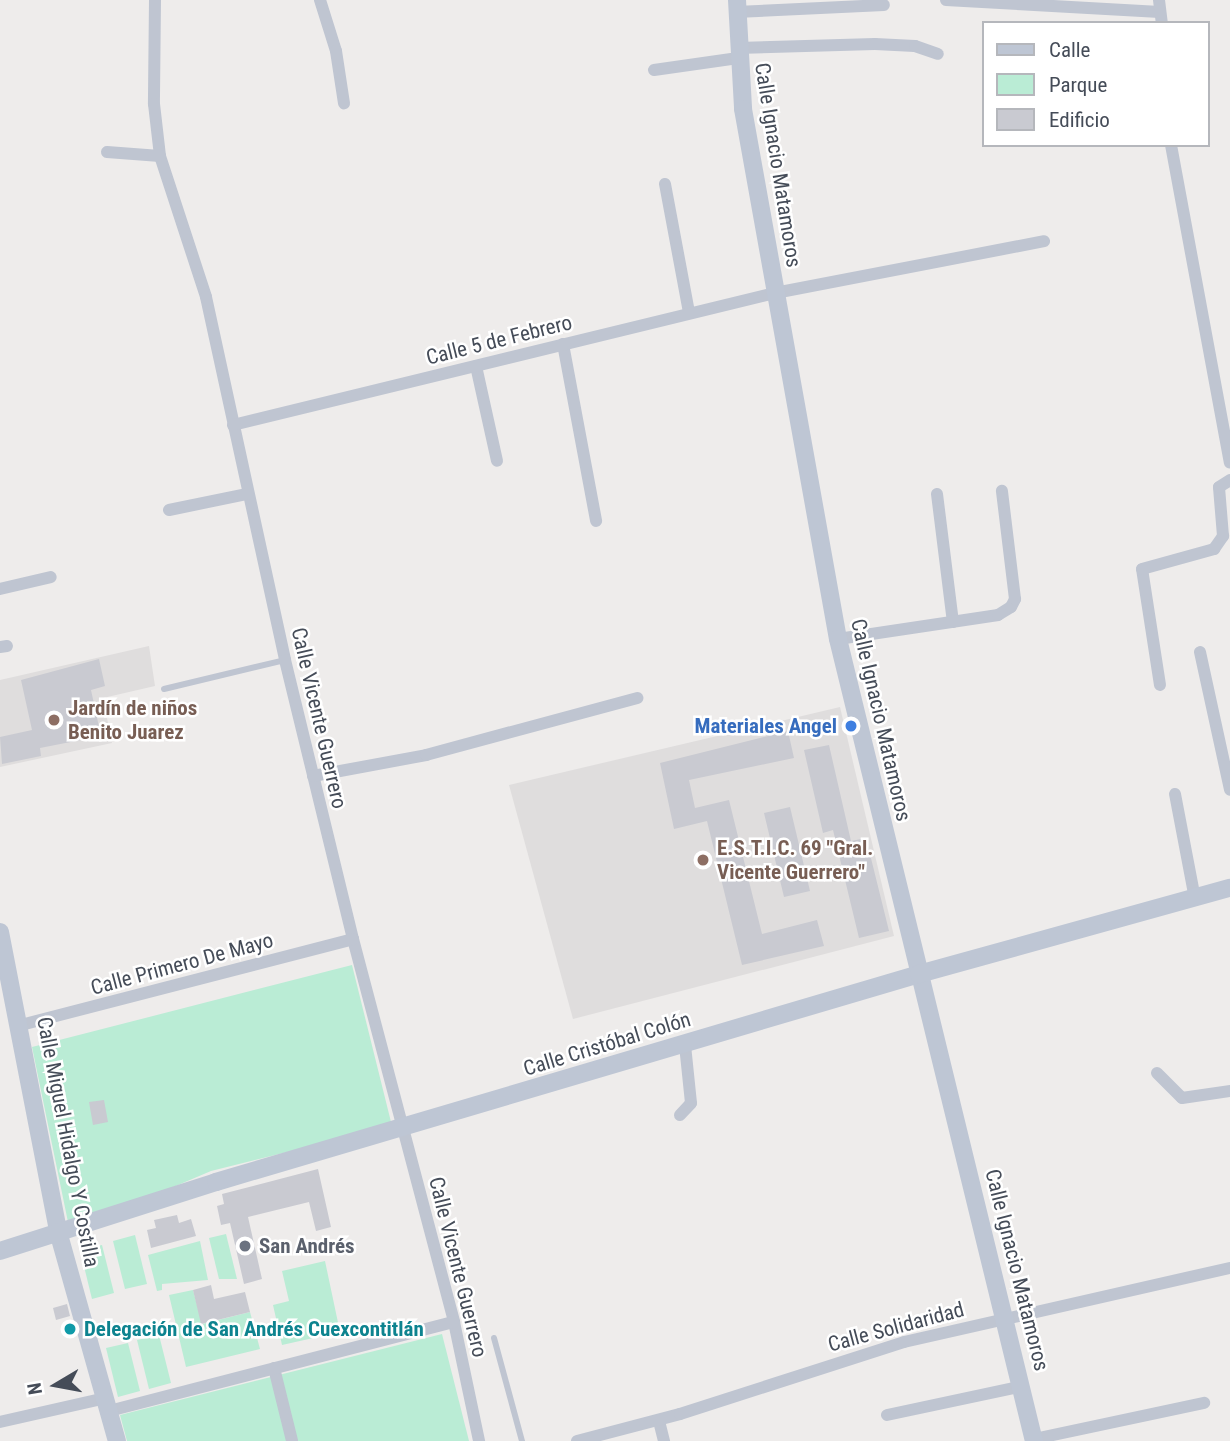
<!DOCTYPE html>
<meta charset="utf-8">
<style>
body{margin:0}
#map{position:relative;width:1230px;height:1441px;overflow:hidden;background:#eeeceb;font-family:"Roboto Condensed",sans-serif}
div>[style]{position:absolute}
.education>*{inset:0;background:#dfdddd}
.green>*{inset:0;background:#baecd5}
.building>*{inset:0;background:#c9cad1}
.lane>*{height:6px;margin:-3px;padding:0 3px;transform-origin:3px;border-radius:3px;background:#bfc5d1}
.street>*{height:12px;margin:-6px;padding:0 6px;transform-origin:6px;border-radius:6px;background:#bfc5d1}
.secondary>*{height:18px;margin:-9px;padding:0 9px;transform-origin:9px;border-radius:9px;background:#bec6d4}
.dots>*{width:19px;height:19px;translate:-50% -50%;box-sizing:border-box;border:4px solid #fff;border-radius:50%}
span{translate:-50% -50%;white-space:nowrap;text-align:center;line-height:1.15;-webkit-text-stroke:5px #fff;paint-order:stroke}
.street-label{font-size:21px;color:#454c58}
.education-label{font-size:21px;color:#785e54;font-weight:700}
.left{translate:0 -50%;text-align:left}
.shop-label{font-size:21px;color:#366cbe;font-weight:700}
.right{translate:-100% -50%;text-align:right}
.worship-label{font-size:21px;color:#5b616d;font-weight:700}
.culture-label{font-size:21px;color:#0d838f;font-weight:700}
.legend{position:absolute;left:982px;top:21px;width:228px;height:126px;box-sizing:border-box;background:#fff;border:2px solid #b5b7bc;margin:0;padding:9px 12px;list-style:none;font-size:21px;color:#454c58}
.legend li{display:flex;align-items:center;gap:14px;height:35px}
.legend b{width:35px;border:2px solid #b5b7bc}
.north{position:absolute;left:21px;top:1350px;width:70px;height:70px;-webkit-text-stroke:5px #fff;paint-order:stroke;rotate:260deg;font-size:19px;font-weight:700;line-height:28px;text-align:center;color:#454c58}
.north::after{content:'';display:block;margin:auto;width:24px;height:32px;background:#454c58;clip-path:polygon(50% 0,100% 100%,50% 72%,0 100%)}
</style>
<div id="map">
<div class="education">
<div style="clip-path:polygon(149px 646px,155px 686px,103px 698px,112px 743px,0 767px,0 680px)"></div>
<div style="clip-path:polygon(840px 707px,894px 936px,573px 1019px,509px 785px)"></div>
</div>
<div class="green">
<div style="clip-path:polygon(352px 965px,392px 1126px,211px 1171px,131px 1205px,68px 1222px,32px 1047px)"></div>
<div style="clip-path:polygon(226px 1234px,237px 1279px,219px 1279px,209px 1238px)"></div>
<div style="clip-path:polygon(135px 1235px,147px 1284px,125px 1289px,113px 1241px)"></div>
<div style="clip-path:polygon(200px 1241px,208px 1280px,162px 1284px,162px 1290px,157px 1291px,148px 1255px)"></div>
<div style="clip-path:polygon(102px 1245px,114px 1293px,92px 1299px,80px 1250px)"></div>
<div style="clip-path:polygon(325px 1261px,340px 1332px,282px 1345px,273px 1305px,289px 1301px,282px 1271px)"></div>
<div style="clip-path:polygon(193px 1290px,202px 1324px,250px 1312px,260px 1349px,186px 1367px,169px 1295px)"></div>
<div style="clip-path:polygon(442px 1334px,469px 1441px,127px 1441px,120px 1415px)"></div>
<div style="clip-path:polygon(159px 1335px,171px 1383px,149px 1389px,137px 1340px)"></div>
<div style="clip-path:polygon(128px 1343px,140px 1391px,118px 1397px,106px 1348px)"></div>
</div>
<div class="building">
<div style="clip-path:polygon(99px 659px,105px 686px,91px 690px,101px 736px,40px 748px,41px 756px,2px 764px,0 737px,32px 730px,21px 680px)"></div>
<div style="clip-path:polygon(788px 731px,794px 758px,689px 780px,695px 808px,729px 800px,762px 934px,817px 920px,824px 946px,742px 965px,707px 821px,674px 829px,660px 763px)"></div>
<div style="clip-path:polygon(829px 745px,851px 841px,866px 838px,889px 931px,859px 938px,833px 830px,823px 833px,804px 750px)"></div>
<div style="clip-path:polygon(790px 807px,810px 891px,784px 897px,764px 813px)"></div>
<div style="clip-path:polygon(104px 1100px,108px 1122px,93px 1125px,89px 1102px)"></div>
<div style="clip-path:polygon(318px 1169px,331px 1227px,316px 1231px,309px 1202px,248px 1217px,262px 1279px,244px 1284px,230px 1223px,221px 1225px,217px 1206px,224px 1204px,222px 1194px)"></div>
<div style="clip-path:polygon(177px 1215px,179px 1223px,191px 1219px,196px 1236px,151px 1248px,147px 1230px,156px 1228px,154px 1220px)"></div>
<div style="clip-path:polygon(211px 1285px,214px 1299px,245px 1292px,250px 1312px,201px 1324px,193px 1290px)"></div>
<div style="clip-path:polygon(67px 1304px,70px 1316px,56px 1320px,53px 1308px)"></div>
</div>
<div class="lane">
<div style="left:164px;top:689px;width:124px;rotate:-13.5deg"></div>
<div style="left:494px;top:1338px;width:107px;rotate:74.8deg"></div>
</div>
<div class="street">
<div style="left:155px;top:0;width:104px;rotate:90.6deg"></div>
<div style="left:154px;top:104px;width:52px;rotate:83.4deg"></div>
<div style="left:160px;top:156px;width:148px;rotate:71.9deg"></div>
<div style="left:206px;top:297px;width:371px;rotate:77.7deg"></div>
<div style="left:285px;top:660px;width:287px;rotate:76.3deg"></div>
<div style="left:353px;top:939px;width:396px;rotate:75.2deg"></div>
<div style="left:454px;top:1322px;width:122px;rotate:78.1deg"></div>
<div style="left:320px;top:0;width:53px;rotate:72.6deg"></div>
<div style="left:336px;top:51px;width:53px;rotate:81.3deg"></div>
<div style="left:946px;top:0;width:214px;rotate:3.2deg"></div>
<div style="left:1159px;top:0;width:23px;rotate:83deg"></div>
<div style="left:736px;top:12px;width:148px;rotate:-2.7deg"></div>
<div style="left:737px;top:48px;width:138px;rotate:-1.7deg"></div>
<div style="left:875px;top:44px;width:40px;rotate:2.9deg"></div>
<div style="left:915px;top:46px;width:24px;rotate:19deg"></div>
<div style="left:654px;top:70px;width:85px;rotate:-8.1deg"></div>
<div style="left:1171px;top:145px;width:323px;rotate:79.5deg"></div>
<div style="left:107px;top:152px;width:53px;rotate:4.3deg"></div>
<div style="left:665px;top:184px;width:130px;rotate:79.4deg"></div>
<div style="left:563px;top:344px;width:180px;rotate:79.4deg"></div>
<div style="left:476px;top:366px;width:97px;rotate:77.5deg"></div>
<div style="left:233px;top:425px;width:558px;rotate:-13.69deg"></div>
<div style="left:775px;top:293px;width:274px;rotate:-10.9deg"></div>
<div style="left:937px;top:494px;width:129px;rotate:82.9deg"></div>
<div style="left:169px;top:510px;width:80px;rotate:-11.6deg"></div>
<div style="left:0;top:589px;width:52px;rotate:-13.2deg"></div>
<div style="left:838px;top:639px;width:162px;rotate:-8.5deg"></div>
<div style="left:998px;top:615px;width:15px;rotate:-32deg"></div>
<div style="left:1011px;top:607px;width:9px;rotate:-63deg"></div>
<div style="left:1015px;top:599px;width:109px;rotate:-96.9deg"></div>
<div style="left:0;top:647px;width:7px;rotate:-8deg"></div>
<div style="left:1200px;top:652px;width:141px;rotate:77.7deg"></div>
<div style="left:1160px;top:685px;width:117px;rotate:-98.8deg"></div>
<div style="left:1142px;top:569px;width:75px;rotate:-15.5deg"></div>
<div style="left:1214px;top:549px;width:16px;rotate:-55deg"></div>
<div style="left:1223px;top:536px;width:49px;rotate:-94.7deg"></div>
<div style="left:1219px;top:487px;width:13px;rotate:-32deg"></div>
<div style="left:313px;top:776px;width:115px;rotate:-10.5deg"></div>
<div style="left:426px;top:755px;width:219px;rotate:-15.1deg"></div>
<div style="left:1175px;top:794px;width:107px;rotate:79.2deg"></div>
<div style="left:21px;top:1025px;width:343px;rotate:-14.5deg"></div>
<div style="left:1157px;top:1073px;width:35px;rotate:45deg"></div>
<div style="left:1182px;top:1098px;width:49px;rotate:-8.3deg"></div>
<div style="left:680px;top:1115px;width:16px;rotate:-47deg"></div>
<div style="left:691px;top:1103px;width:58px;rotate:-95.9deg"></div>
<div style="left:274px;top:1368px;width:75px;rotate:76.1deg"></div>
<div style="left:109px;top:1411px;width:356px;rotate:-14.5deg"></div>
<div style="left:887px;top:1415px;width:139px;rotate:-12deg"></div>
<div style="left:659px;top:1421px;width:21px;rotate:76deg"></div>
<div style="left:0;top:1422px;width:109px;rotate:-12.8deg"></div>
<div style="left:1034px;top:1439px;width:174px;rotate:-12deg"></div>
<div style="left:577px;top:1441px;width:106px;rotate:-14.7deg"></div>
<div style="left:680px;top:1414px;width:235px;rotate:-17.8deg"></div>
<div style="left:904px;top:1342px;width:334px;rotate:-12.8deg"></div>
</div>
<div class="secondary">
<div style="left:737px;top:0;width:109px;rotate:86.8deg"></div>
<div style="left:743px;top:109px;width:538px;rotate:79.84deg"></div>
<div style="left:838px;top:639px;width:826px;rotate:76.27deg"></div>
<div style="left:0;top:932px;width:309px;rotate:79deg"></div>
<div style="left:59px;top:1235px;width:214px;rotate:74.3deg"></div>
<div style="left:0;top:1251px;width:227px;rotate:-17.7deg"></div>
<div style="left:216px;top:1182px;width:733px;rotate:-16.48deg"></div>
<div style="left:919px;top:974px;width:323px;rotate:-15.5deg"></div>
</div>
<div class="dots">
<div style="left:54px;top:720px;background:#8d6e63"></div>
<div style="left:851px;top:726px;background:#3f7fe0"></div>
<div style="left:703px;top:860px;background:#8d6e63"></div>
<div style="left:245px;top:1246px;background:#6b7280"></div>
<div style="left:70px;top:1329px;background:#0f9aa8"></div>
</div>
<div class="street-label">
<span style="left:778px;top:165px;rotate:81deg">Calle Ignacio Matamoros</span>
<span style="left:499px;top:340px;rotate:-14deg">Calle 5 de Febrero</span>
<span style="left:319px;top:718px;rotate:77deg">Calle Vicente Guerrero</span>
<span style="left:881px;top:720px;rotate:77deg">Calle Ignacio Matamoros</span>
<span style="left:182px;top:964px;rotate:-15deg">Calle Primero De Mayo</span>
<span style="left:607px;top:1044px;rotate:-17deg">Calle Cristóbal Colón</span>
<span style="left:68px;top:1142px;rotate:79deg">Calle Miguel Hidalgo Y Costilla</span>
<span style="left:458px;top:1267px;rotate:76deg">Calle Vicente Guerrero</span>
<span style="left:1017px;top:1270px;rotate:76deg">Calle Ignacio Matamoros</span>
<span style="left:896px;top:1327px;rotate:-15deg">Calle Solidaridad</span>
</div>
<div class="education-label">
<span class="left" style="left:68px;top:720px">Jardín de niños<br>Benito Juarez</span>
<span class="left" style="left:717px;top:860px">E.S.T.I.C. 69 "Gral.<br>Vicente Guerrero"</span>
</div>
<div class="shop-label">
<span class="right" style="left:837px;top:726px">Materiales Angel</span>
</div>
<div class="worship-label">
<span class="left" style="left:259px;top:1246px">San Andrés</span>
</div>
<div class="culture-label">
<span class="left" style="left:84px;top:1329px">Delegación de San Andrés Cuexcontitlán</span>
</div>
<ul class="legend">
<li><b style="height:9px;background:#bec6d4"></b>Calle</li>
<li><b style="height:19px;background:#baecd5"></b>Parque</li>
<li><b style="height:19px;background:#c9cad1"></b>Edificio</li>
</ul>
<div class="north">N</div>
</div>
